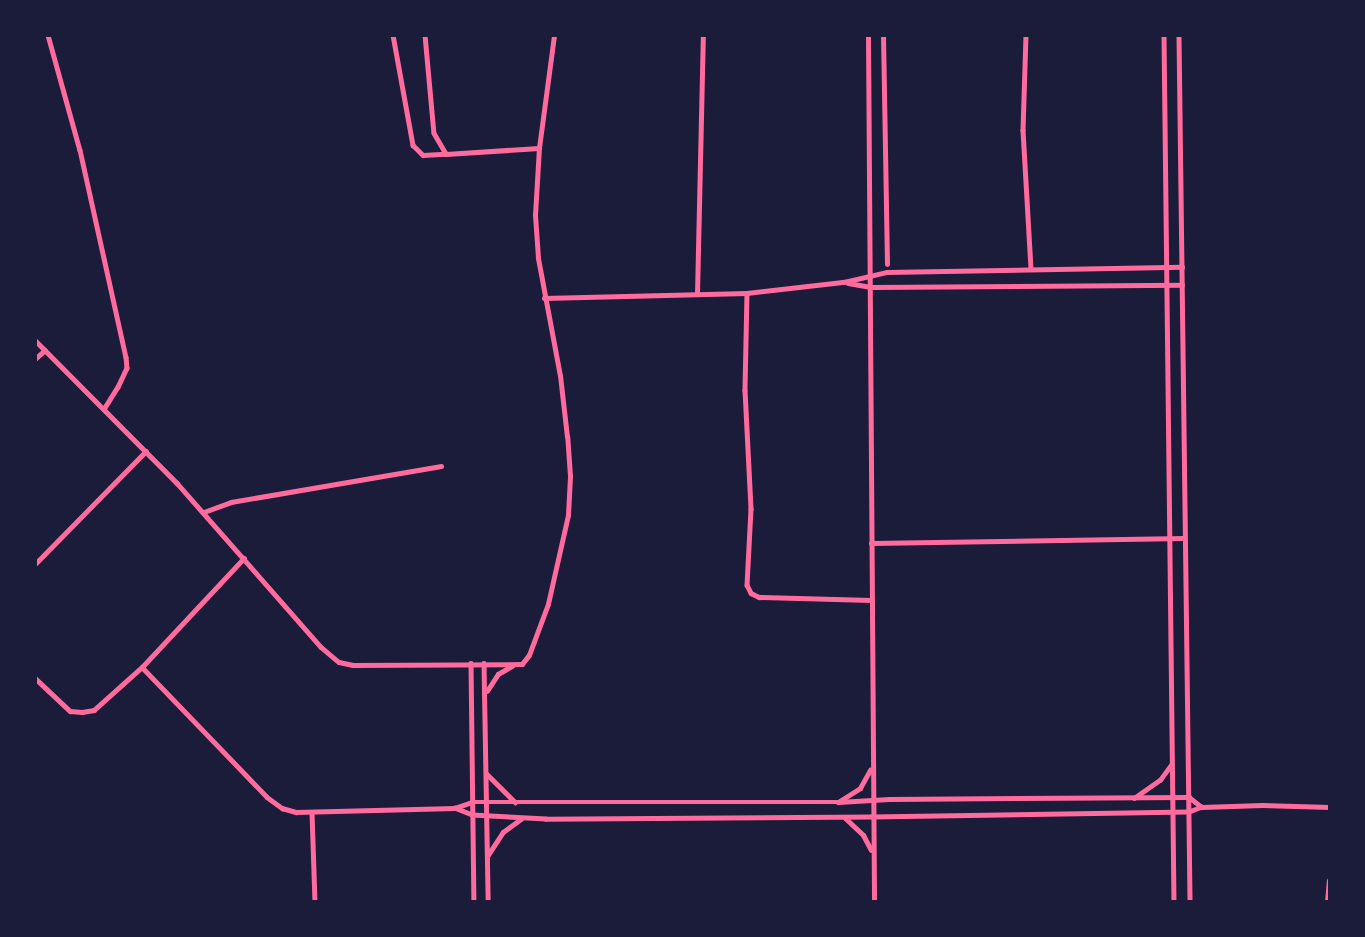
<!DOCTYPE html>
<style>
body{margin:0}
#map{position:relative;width:1365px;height:937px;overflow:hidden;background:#1b1b3a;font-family:Poppins,sans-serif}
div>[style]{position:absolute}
.minor>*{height:4.5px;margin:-2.25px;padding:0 2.25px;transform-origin:2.25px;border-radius:2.25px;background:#ff6b9d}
.tertiary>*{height:5px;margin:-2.5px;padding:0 2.5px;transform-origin:2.5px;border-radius:2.5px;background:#ff6b9d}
.trunk>*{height:7px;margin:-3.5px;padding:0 3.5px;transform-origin:3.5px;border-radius:3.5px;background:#ff6b9d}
span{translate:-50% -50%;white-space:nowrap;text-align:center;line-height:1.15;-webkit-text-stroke:7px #1b1b3a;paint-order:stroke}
.frame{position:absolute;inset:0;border:37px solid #1b1b3a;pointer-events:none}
</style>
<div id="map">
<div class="minor">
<div style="left:48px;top:35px;width:119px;rotate:74.5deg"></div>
<div style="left:80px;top:150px;width:212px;rotate:77.5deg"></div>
<div style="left:126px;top:357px;width:11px;rotate:85deg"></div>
<div style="left:127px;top:368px;width:21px;rotate:115deg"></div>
<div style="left:118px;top:387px;width:26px;rotate:122deg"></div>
<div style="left:393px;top:35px;width:112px;rotate:79.7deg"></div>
<div style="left:413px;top:145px;width:14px;rotate:45deg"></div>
<div style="left:423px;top:155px;width:22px;rotate:-3deg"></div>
<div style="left:425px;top:35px;width:98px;rotate:84.8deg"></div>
<div style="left:434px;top:133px;width:24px;rotate:60deg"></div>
<div style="left:446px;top:154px;width:93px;rotate:-3.7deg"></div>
<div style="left:1026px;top:35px;width:95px;rotate:91.8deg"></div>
<div style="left:1023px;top:130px;width:138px;rotate:86.7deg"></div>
<div style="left:1164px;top:35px;width:867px;rotate:89.34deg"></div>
<div style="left:1179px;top:35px;width:867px;rotate:89.27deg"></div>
<div style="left:848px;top:283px;width:23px;rotate:10deg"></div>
<div style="left:871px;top:287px;width:311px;rotate:-0.4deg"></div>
<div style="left:747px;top:293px;width:97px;rotate:91.2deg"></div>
<div style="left:745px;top:390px;width:119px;rotate:87.1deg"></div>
<div style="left:751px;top:509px;width:76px;rotate:93deg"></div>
<div style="left:747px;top:585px;width:9px;rotate:63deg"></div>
<div style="left:751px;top:593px;width:9px;rotate:27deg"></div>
<div style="left:759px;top:597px;width:112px;rotate:1.5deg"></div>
<div style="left:697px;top:294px;width:259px;rotate:-88.7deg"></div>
<div style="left:544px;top:298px;width:203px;rotate:-1.4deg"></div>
<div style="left:747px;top:293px;width:98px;rotate:-6.5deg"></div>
<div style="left:844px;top:282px;width:44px;rotate:-13.1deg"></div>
<div style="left:887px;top:272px;width:295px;rotate:-1deg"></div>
<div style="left:35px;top:340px;width:202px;rotate:45.2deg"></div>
<div style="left:177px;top:483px;width:218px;rotate:48.7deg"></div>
<div style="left:321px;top:647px;width:23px;rotate:40deg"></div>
<div style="left:339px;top:662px;width:14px;rotate:12deg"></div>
<div style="left:353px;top:665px;width:169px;rotate:-0.3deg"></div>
<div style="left:522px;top:664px;width:11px;rotate:-52deg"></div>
<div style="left:529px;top:655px;width:54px;rotate:-69.6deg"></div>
<div style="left:548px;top:604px;width:91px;rotate:-77.3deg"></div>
<div style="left:568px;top:515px;width:39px;rotate:-87deg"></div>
<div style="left:570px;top:476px;width:39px;rotate:-94deg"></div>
<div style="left:567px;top:437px;width:61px;rotate:-96.5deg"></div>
<div style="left:560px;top:376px;width:120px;rotate:-100.6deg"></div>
<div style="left:538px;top:258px;width:43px;rotate:-94deg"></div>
<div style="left:535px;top:215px;width:67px;rotate:-86.6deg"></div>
<div style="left:539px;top:148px;width:114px;rotate:-82.4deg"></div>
<div style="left:35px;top:359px;width:13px;rotate:-42deg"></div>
<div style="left:204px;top:512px;width:29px;rotate:-20deg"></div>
<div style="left:231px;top:502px;width:213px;rotate:-9.7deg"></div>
<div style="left:871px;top:543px;width:313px;rotate:-0.9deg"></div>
<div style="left:35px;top:564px;width:158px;rotate:-45.5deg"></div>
<div style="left:471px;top:663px;width:239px;rotate:89.3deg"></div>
<div style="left:484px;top:663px;width:239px;rotate:89deg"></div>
<div style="left:142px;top:667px;width:180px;rotate:46.1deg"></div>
<div style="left:267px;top:797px;width:19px;rotate:36deg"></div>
<div style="left:282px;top:808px;width:15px;rotate:16deg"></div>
<div style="left:296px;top:812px;width:159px;rotate:-1.4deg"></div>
<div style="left:455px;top:808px;width:18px;rotate:-19deg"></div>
<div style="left:472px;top:802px;width:366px"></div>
<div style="left:838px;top:802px;width:51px;rotate:-3.4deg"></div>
<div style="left:889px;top:799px;width:300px;rotate:-0.4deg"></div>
<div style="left:1189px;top:797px;width:16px;rotate:38deg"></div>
<div style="left:1202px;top:807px;width:14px;rotate:159deg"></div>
<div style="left:1189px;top:812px;width:317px;rotate:179.1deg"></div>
<div style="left:872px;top:817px;width:326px;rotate:179.6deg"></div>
<div style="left:546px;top:819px;width:74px;rotate:-176.9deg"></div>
<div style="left:472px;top:815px;width:18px;rotate:-158deg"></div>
<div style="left:35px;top:678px;width:48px;rotate:43.3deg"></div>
<div style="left:70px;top:711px;width:12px;rotate:5deg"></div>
<div style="left:82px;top:712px;width:12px;rotate:-9deg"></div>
<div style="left:94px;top:710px;width:64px;rotate:-41.9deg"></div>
<div style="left:142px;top:667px;width:149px;rotate:-46.9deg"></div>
<div style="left:487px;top:691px;width:20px;rotate:-57deg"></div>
<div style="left:498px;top:674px;width:16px;rotate:-30deg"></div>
<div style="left:487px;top:774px;width:40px;rotate:45deg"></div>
<div style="left:1134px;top:798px;width:32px;rotate:-35deg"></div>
<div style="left:1160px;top:780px;width:19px;rotate:-54deg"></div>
<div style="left:1202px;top:807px;width:60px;rotate:-1.9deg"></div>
<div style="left:1262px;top:805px;width:68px;rotate:1.7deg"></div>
<div style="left:312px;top:812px;width:90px;rotate:88.1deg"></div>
<div style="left:488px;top:855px;width:27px;rotate:-57deg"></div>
<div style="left:503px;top:832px;width:22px;rotate:-36deg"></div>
</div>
<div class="tertiary">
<div style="left:868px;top:35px;width:867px;rotate:89.6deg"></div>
<div style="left:883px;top:35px;width:229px;rotate:89deg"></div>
<div style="left:838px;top:802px;width:26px;rotate:-32deg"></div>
<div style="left:860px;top:788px;width:21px;rotate:-61deg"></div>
<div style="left:845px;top:818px;width:25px;rotate:43deg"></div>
<div style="left:863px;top:835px;width:17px;rotate:62deg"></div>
</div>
<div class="trunk">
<div style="left:1328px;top:902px;width:21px;rotate:-85deg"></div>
</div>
<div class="frame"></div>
</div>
